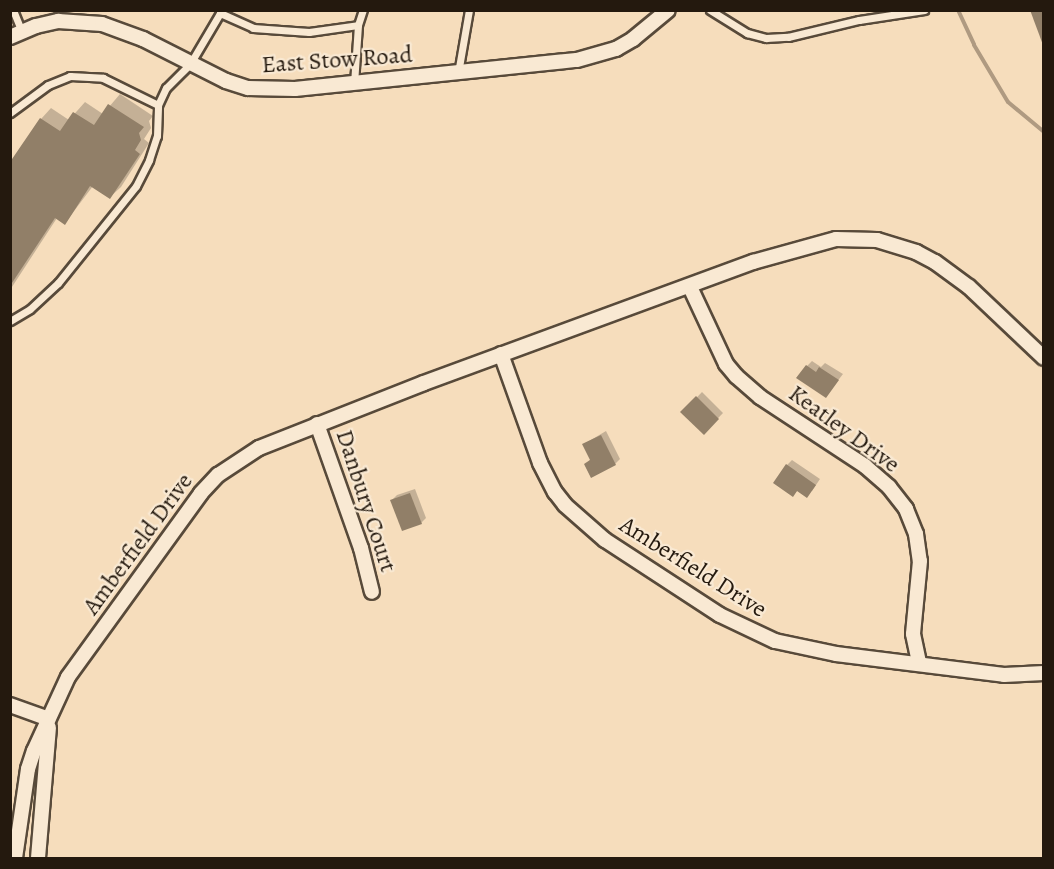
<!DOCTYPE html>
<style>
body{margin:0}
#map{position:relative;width:1054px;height:869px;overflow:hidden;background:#f6ddbc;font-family:Alegreya,serif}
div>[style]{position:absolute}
.shadow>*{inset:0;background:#0003}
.stream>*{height:4px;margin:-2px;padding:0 2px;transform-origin:2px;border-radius:2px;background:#af9a81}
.building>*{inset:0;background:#917f68}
.roads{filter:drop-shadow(2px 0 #584a3a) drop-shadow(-2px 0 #584a3a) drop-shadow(0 2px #584a3a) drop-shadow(0 -2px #584a3a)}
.lane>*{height:7px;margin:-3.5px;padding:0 3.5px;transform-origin:3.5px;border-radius:3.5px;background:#f9e9d3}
.street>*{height:14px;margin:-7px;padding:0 7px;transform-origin:7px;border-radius:7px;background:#f9e9d3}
span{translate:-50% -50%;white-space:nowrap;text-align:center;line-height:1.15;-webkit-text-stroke:4.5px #f9e9d3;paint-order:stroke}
.street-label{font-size:24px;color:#24190e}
.frame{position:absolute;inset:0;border:12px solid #24190e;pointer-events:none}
</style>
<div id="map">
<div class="shadow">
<div style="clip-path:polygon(120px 94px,153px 116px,149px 121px,151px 128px,144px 139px,149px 143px,121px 187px,110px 197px,93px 186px,65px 223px,57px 218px,10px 290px,10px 165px,41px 119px,51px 108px,69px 120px,85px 102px,103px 114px)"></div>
<div style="clip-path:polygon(812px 361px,821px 367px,825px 363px,843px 374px,826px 396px,807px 366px)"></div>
<div style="clip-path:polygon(702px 392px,723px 413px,704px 433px,683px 412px)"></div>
<div style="clip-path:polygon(606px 431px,620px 459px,615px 464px,586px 464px,591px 459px,584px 444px)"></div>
<div style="clip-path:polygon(792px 460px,820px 479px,812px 491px,798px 490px,793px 495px,787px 465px)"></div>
<div style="clip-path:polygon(415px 489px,426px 518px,421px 523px,392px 500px,397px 495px)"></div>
</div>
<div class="stream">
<div style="left:958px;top:10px;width:38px;rotate:65deg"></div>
<div style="left:974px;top:45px;width:66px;rotate:59.2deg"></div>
<div style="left:1008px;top:102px;width:47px;rotate:39.8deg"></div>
</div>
<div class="building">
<div style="clip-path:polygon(1030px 10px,1044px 10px,1044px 45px,1043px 45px)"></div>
<div style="clip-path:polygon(108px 104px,144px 127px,139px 133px,141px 140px,135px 150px,140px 154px,110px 199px,90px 186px,65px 225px,55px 218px,10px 286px,10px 162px,40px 118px,60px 131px,73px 112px,94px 125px)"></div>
<div style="clip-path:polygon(806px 365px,816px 372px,819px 367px,839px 380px,826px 398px,796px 378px)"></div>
<div style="clip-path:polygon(696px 396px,719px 419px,704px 435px,680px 412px)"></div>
<div style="clip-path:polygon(601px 435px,616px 465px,591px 478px,584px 464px,590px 460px,582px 444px)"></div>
<div style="clip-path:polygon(786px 464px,816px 485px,807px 498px,797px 491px,793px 497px,773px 483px)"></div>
<div style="clip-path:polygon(410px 493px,422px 524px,402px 531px,390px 500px)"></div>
</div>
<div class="roads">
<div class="lane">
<div style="left:13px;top:10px;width:24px;rotate:68deg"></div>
<div style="left:710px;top:10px;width:44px;rotate:31.9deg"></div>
<div style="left:747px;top:33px;width:20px;rotate:15deg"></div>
<div style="left:766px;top:38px;width:22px;rotate:-3deg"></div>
<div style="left:788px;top:37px;width:73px;rotate:-13.5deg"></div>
<div style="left:859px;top:20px;width:66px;rotate:-8.7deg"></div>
<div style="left:358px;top:25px;width:16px;rotate:-72deg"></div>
<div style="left:458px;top:73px;width:64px;rotate:-80.1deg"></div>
<div style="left:10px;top:113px;width:47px;rotate:-36.4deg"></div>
<div style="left:48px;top:85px;width:24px;rotate:-22deg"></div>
<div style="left:70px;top:76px;width:33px;rotate:3deg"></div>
<div style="left:103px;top:78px;width:61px;rotate:26.1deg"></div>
<div style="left:10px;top:321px;width:23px;rotate:-31deg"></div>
<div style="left:30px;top:309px;width:38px;rotate:-43deg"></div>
<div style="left:58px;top:283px;width:124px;rotate:-51.2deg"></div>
<div style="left:136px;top:186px;width:29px;rotate:-63deg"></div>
<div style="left:149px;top:160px;width:25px;rotate:-72deg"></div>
<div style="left:157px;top:136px;width:31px;rotate:-88deg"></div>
<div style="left:158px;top:105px;width:19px;rotate:-65deg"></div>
<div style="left:166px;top:88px;width:34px;rotate:-45deg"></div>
<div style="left:190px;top:64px;width:59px;rotate:-59.5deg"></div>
<div style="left:220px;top:13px;width:36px;rotate:24deg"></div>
<div style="left:253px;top:28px;width:56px;rotate:4.1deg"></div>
<div style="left:309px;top:32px;width:49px;rotate:-8.1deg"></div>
<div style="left:358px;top:25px;width:58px;rotate:93.9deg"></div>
</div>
<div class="street">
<div style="left:10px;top:37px;width:28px;rotate:-23deg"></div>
<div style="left:36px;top:26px;width:23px;rotate:-13deg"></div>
<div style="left:58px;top:21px;width:44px;rotate:3.9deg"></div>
<div style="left:102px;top:24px;width:44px;rotate:20.1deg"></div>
<div style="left:143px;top:39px;width:93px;rotate:26.8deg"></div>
<div style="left:226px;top:81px;width:23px;rotate:18deg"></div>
<div style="left:248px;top:88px;width:47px;rotate:1.2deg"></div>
<div style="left:295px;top:89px;width:283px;rotate:-5.9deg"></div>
<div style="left:577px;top:60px;width:41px;rotate:-15.8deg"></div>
<div style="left:616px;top:49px;width:20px;rotate:-30deg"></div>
<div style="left:633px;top:39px;width:45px;rotate:-39.6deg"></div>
<div style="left:690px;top:287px;width:85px;rotate:64.9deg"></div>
<div style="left:726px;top:364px;width:16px;rotate:50deg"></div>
<div style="left:736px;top:376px;width:32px;rotate:41deg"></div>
<div style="left:760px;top:397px;width:126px;rotate:33.3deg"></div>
<div style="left:865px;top:466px;width:32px;rotate:41deg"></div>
<div style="left:889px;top:487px;width:28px;rotate:52deg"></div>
<div style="left:906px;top:509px;width:27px;rotate:68deg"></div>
<div style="left:916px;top:534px;width:27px;rotate:82deg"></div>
<div style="left:920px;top:561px;width:73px;rotate:95.5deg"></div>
<div style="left:913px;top:634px;width:30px;rotate:78deg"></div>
<div style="left:501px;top:354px;width:116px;rotate:70.3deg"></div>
<div style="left:540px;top:463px;width:33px;rotate:63deg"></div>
<div style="left:555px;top:492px;width:16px;rotate:52deg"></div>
<div style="left:565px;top:505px;width:53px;rotate:41.2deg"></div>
<div style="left:605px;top:540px;width:137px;rotate:33.1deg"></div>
<div style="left:720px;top:615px;width:61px;rotate:25.3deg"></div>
<div style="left:775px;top:641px;width:62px;rotate:12deg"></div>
<div style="left:836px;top:654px;width:169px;rotate:7.1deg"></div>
<div style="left:1004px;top:675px;width:40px;rotate:-2.9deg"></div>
<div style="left:317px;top:424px;width:132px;rotate:70.5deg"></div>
<div style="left:361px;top:548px;width:45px;rotate:76deg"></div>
<div style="left:10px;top:705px;width:41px;rotate:19.7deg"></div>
<div style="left:15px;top:858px;width:90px;rotate:-81.7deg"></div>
<div style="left:28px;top:769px;width:19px;rotate:-72deg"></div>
<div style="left:34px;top:751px;width:81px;rotate:-65.3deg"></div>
<div style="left:68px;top:677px;width:227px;rotate:-54.1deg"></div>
<div style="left:201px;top:493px;width:25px;rotate:-47deg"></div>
<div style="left:218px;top:475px;width:49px;rotate:-33.4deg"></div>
<div style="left:259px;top:448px;width:177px;rotate:-21.5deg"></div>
<div style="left:424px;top:383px;width:351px;rotate:-20.2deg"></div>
<div style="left:753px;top:262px;width:86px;rotate:-15.5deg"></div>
<div style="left:836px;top:239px;width:41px;rotate:1.4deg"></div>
<div style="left:877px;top:240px;width:41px;rotate:17.1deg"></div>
<div style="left:916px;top:252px;width:21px;rotate:28deg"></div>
<div style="left:935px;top:262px;width:42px;rotate:36.3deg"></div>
<div style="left:969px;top:287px;width:103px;rotate:43.4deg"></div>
<div style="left:38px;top:858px;width:131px;rotate:-85.2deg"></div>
</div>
</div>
<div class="street-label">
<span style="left:337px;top:60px;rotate:-4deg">East Stow Road</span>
<span style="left:844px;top:429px;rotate:36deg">Keatley Drive</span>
<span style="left:366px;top:501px;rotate:72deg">Danbury Court</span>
<span style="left:138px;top:544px;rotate:-54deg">Amberfield Drive</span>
<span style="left:693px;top:567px;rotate:32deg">Amberfield Drive</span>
</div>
<div class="frame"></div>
</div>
